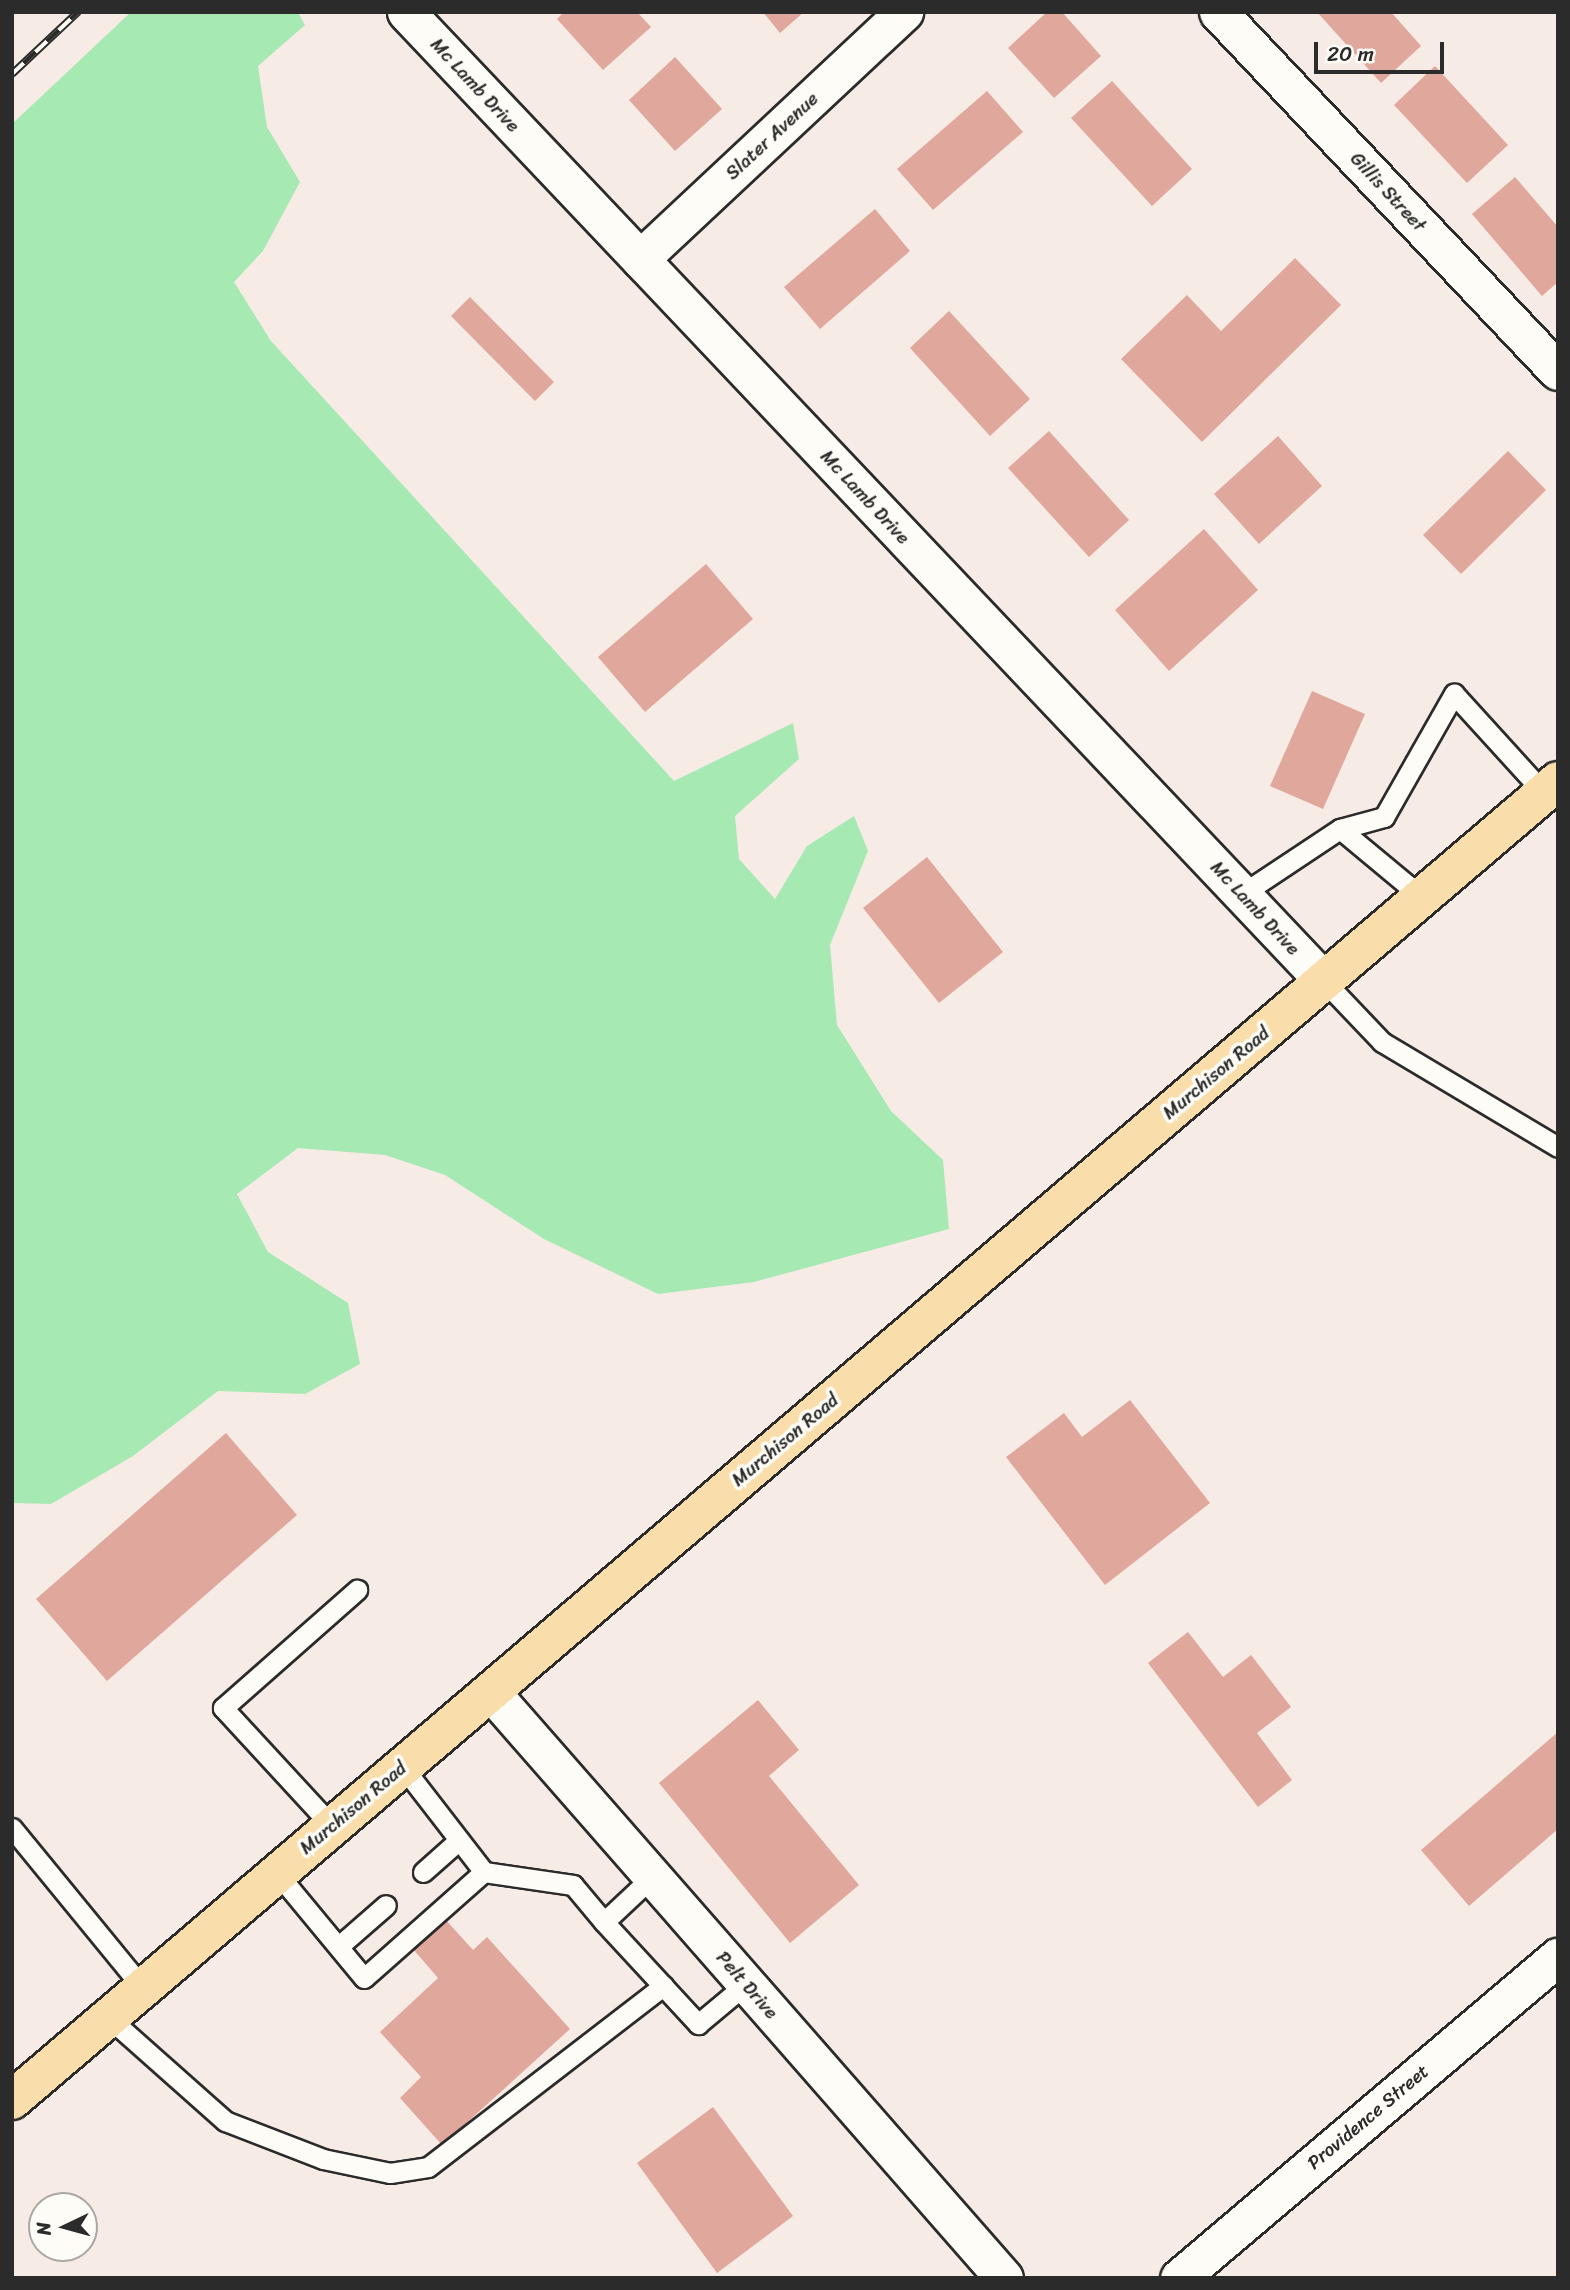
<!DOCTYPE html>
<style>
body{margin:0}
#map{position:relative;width:1570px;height:2290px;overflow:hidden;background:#f7ebe5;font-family:Sriracha,sans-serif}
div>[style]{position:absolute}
.green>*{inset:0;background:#a7e9b3}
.building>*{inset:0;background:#e0a79c}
.roads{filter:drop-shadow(2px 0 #2b2b2b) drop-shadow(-2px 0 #2b2b2b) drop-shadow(0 2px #2b2b2b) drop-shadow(0 -2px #2b2b2b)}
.lane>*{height:19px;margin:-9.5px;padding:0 9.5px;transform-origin:9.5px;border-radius:9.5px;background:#fdfcf7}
.street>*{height:37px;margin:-18.5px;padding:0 18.5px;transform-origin:18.5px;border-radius:18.5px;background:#fdfcf7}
.primary>*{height:38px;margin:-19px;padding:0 19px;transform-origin:19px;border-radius:19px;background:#f9deab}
.rail>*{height:8px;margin-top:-4px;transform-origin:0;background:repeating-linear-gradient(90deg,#fdfcf7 0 16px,#2b2b2b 0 32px);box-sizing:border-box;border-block:2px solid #2b2b2b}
span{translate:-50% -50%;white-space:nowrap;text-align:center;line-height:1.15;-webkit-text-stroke:7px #fdfcf7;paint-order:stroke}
.street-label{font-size:19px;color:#2b2b2b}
.frame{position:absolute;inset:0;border:14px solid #2b2b2b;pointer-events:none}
.north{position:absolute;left:28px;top:2192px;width:70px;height:70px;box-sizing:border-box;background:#fdfcf7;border:2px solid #a9a8a5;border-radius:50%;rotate:265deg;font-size:19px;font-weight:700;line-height:28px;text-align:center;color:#2b2b2b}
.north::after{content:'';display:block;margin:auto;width:24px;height:32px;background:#2b2b2b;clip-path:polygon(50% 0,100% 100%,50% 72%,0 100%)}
.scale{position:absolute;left:1314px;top:42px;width:130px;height:32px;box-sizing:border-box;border:4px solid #2b2b2b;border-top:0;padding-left:9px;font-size:21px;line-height:24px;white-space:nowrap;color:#2b2b2b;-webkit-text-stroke:5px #fdfcf7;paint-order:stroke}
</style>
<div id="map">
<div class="green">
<div style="clip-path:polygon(131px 12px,298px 12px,305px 25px,258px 66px,267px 127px,300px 182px,263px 251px,234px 282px,271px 341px,674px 781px,793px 723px,799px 759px,735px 816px,739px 859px,775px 899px,807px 846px,854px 816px,868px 851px,830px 945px,837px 1025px,891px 1111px,943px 1160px,949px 1229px,754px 1282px,658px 1294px,544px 1239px,445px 1175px,385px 1155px,298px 1148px,237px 1194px,268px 1252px,348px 1303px,360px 1364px,305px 1394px,218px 1391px,133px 1456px,51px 1504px,12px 1503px,12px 124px)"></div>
</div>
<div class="building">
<div style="clip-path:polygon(564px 12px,637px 12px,651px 27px,603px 70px,557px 19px)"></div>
<div style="clip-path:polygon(763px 12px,804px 12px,780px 33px)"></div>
<div style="clip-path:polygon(1047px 12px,1062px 12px,1101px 56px,1054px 98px,1008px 48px)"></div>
<div style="clip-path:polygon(1317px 12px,1391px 12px,1421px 46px,1381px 83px)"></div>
<div style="clip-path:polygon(675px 57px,722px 109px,675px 151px,629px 100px)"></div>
<div style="clip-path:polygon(1435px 66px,1508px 145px,1467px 183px,1394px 105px)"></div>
<div style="clip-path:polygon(1112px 81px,1192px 169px,1152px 206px,1071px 118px)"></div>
<div style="clip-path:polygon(987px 91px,1023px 132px,933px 210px,897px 169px)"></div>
<div style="clip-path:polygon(1515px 177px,1558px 227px,1558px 282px,1542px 296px,1472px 214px)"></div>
<div style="clip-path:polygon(875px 209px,910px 251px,820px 329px,784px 287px)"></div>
<div style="clip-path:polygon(1295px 258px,1341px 305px,1202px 442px,1121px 359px,1187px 295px,1221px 331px)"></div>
<div style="clip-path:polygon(470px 297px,554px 382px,535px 401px,451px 316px)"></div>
<div style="clip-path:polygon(949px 311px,1030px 399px,990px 436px,910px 348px)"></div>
<div style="clip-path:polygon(1049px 431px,1129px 520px,1089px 557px,1008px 468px)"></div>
<div style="clip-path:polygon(1278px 436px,1322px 486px,1259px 544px,1214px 494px)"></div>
<div style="clip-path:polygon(1508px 451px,1546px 490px,1461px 574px,1423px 535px)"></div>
<div style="clip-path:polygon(1204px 529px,1258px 590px,1169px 671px,1115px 610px)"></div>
<div style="clip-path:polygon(706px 564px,753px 619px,645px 712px,598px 657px)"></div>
<div style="clip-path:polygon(1312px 691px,1365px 714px,1323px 809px,1270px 786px)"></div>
<div style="clip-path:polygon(927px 857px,1003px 952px,939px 1003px,863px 908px)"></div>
<div style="clip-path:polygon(1130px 1400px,1210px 1503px,1105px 1585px,1006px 1457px,1064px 1413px,1082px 1437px)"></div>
<div style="clip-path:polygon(226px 1433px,297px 1515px,107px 1681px,36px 1599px)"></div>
<div style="clip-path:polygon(1188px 1632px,1223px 1677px,1251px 1655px,1291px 1707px,1257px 1733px,1292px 1780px,1258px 1807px,1148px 1663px)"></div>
<div style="clip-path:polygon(758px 1700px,799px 1750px,769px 1776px,859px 1885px,790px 1943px,659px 1783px)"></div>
<div style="clip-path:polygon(1558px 1732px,1558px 1829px,1469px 1906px,1421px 1850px)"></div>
<div style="clip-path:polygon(445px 1919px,473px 1950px,487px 1937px,570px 2029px,442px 2145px,400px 2098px,421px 2077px,380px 2032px,438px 1978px,413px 1949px)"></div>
<div style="clip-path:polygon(713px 2107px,793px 2216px,717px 2273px,637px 2163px)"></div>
</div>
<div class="roads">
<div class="lane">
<div style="left:1340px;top:829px;width:46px;rotate:-15.3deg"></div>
<div style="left:1384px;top:817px;width:142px;rotate:-60.4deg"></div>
<div style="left:1454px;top:694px;width:134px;rotate:47.7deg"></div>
<div style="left:1242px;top:894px;width:118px;rotate:-33.6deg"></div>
<div style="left:1340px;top:829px;width:107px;rotate:39.7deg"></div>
<div style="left:1324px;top:981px;width:84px;rotate:46.4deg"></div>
<div style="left:1382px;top:1042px;width:205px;rotate:30.8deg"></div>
<div style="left:332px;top:1826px;width:161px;rotate:-132.7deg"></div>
<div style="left:223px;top:1708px;width:179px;rotate:-41.4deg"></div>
<div style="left:12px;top:1828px;width:207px;rotate:50.7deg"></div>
<div style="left:423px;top:1872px;width:48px;rotate:-41.6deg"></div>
<div style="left:484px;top:1872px;width:90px;rotate:8.3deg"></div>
<div style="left:573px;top:1885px;width:48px;rotate:50deg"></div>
<div style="left:604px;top:1922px;width:67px;rotate:-43.2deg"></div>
<div style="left:277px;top:1873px;width:136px;rotate:50.4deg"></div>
<div style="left:364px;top:1978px;width:160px;rotate:-41.5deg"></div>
<div style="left:484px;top:1872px;width:134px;rotate:-127.7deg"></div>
<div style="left:604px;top:1922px;width:139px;rotate:47.3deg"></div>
<div style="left:698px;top:2024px;width:62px;rotate:-39.8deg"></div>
<div style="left:339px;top:1946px;width:62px;rotate:-41.1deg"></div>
<div style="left:109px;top:2018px;width:155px;rotate:41.6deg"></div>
<div style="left:225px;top:2121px;width:105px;rotate:21.2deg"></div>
<div style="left:323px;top:2159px;width:68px;rotate:11.8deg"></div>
<div style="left:390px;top:2173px;width:38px;rotate:-9deg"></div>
<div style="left:428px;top:2167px;width:297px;rotate:-37.6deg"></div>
</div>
<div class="street">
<div style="left:406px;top:12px;width:1335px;rotate:46.55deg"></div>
<div style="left:1218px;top:12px;width:494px;rotate:46.6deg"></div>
<div style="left:640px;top:259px;width:362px;rotate:-43.1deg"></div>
<div style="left:490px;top:1691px;width:780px;rotate:48.79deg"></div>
<div style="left:1179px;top:2278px;width:497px;rotate:-40.3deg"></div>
</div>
<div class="primary">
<div style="left:12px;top:2100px;width:2032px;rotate:-40.47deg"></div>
</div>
</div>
<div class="rail">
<div style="left:12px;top:74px;width:91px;rotate:-43.2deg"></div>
</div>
<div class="street-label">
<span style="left:475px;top:85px;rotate:47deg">Mc Lamb Drive</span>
<span style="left:772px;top:136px;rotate:-43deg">Slater Avenue</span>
<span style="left:1388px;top:192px;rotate:47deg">Gillis Street</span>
<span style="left:865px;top:497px;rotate:47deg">Mc Lamb Drive</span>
<span style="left:1255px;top:908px;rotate:47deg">Mc Lamb Drive</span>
<span style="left:1216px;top:1073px;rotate:-40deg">Murchison Road</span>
<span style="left:785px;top:1440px;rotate:-40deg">Murchison Road</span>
<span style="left:353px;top:1808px;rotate:-40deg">Murchison Road</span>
<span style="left:747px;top:1985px;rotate:49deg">Pelt Drive</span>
<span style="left:1368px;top:2117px;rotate:-40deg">Providence Street</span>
</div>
<div class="frame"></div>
<div class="north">N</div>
<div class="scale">20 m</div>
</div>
